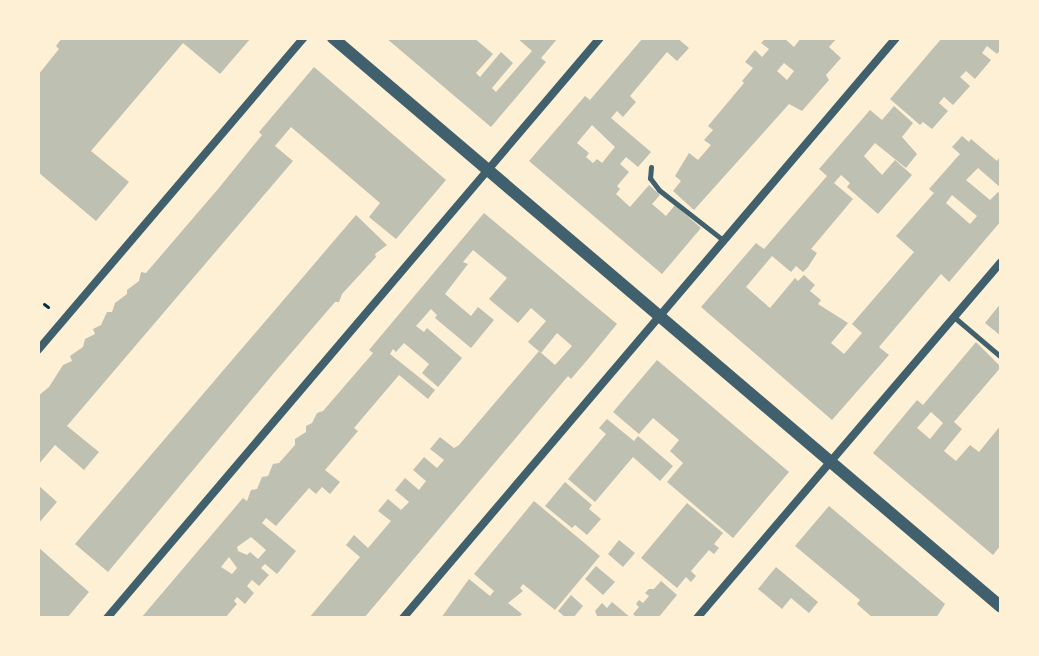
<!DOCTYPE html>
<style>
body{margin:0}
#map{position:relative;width:1039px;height:656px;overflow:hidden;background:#fdf0d5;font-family:Lato,sans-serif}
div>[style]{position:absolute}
.building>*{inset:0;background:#bec0b2}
.path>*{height:3px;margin:-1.5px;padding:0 1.5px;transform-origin:1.5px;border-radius:1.5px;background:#003049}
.service>*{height:5px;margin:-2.5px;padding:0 2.5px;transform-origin:2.5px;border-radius:2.5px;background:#3f606c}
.minor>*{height:8px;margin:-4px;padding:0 4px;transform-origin:4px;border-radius:4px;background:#3f606c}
.tertiary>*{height:12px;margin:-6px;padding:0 6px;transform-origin:6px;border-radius:6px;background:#3f606c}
span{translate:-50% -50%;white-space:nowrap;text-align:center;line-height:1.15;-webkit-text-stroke:6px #fdf0d5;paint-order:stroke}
.frame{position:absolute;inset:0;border:40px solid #fdf0d5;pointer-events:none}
</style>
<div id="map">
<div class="building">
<div style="clip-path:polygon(62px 38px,251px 38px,220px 74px,183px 43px,91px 151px,129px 182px,96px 221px,38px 172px,38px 75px,59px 49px,56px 46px)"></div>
<div style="clip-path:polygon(386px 38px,474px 38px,493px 54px,476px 73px,480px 77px,501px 52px,513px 63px,492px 88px,496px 92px,532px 51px,517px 38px,558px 38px,541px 58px,546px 62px,491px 127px)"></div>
<div style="clip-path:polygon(evenodd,643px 38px,677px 38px,689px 48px,677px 61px,667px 52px,630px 96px,636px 102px,629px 110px,623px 117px,617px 111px,611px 118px,651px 152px,638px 167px,626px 157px,620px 164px,629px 172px,617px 186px,620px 189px,616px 194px,630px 207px,649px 185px,660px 195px,652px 204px,666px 216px,675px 205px,701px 228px,662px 274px,529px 161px,585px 96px,590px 100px,643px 38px,592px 125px,615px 147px,602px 163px,597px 159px,593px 163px,586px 157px,589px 153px,577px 143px,592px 125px)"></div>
<div style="clip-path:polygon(evenodd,766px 38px,784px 38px,794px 47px,801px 38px,837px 38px,829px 47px,841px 58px,826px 75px,829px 80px,802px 111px,789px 104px,694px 210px,673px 191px,681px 181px,675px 176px,689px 153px,698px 160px,711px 145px,704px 140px,713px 130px,708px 126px,744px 83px,742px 81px,753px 68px,745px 62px,755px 50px,762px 57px,769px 49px,761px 43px,766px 38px,784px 63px,794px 71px,787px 80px,777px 71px,784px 63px)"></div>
<div style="clip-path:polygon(942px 38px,1001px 38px,1001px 49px,997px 54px,987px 46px,982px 53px,991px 60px,975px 79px,966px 71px,960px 77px,970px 86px,953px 105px,944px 97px,939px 103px,948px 111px,932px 129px,923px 122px,920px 125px,890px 99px)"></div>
<div style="clip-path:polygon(314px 67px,446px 180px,396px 239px,369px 217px,380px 203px,291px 127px,275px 146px,293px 161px,67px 426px,99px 452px,84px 470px,55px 445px,38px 465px,38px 396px,49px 387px,63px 365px,72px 361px,70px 356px,83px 347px,85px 339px,95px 334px,93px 329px,101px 325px,107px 312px,112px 312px,115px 303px,127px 294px,127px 290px,139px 281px,141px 272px,146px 273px,218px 189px,262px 135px,259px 132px)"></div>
<div style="clip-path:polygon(evenodd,894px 106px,913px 123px,902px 137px,917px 154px,906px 168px,875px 143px,864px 156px,882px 175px,895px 160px,912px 175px,878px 214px,847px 187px,850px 183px,841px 175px,834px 183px,853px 199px,811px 249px,817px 253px,808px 267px,803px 272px,796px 266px,791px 272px,772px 256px,746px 287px,770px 308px,795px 278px,798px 281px,804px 275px,815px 285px,810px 291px,821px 300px,818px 304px,848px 323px,831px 343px,844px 354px,862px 333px,852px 324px,914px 252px,896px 236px,934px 193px,929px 189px,960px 154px,952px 147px,962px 136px,969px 142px,971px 139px,997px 161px,1001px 155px,1001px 188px,978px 168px,966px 180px,990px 200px,998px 192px,1001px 195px,1001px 221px,949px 282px,941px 274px,879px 347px,889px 355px,832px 420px,701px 307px,756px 243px,764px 249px,827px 176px,819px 169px,870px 110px,882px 120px,894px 106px,952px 195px,977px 216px,970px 224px,946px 203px,952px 195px)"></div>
<div style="clip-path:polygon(evenodd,484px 213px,617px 324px,589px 358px,571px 379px,568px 376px,364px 618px,309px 618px,360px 557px,346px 545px,354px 535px,368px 548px,391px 521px,378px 511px,388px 499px,401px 510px,409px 502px,395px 490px,405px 478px,419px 490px,426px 481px,413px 470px,424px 457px,437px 468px,444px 460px,430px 449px,440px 437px,454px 448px,459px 445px,539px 351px,555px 365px,572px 346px,557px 333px,541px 353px,528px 342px,546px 321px,531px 308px,518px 323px,489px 299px,507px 278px,473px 250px,463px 262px,468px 264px,445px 294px,471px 316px,478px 307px,494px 320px,471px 348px,435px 318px,437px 315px,431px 309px,416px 326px,424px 332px,427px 328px,462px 358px,438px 387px,422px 373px,429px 364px,404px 343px,396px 352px,393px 349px,390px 354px,435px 390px,428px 399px,399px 375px,354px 428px,358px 431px,325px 470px,340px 482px,330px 494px,322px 487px,316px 494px,309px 488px,276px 526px,266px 518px,262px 523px,296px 551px,277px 574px,265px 564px,261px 568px,269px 575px,259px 586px,252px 580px,247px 586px,254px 593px,245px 604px,237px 597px,234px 601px,237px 604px,225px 618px,141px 618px,243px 498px,247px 501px,251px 490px,257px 489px,262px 477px,268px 476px,273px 464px,279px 463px,295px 445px,295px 439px,306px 432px,306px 426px,312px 423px,317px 413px,323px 411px,373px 353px,369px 350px,484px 213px,251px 537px,266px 550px,258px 559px,250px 552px,247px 555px,238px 551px,237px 547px,251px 537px,484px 213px,229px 557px,237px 568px,232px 574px,221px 567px,229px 557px)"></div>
<div style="clip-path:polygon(356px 215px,387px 245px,375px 254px,376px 257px,342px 294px,339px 302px,335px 302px,274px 373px,108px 572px,75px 544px)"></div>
<div style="clip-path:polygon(1001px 303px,1001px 336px,985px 323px)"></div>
<div style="clip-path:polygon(evenodd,976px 342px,1001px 367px,954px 422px,962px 429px,944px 451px,956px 461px,970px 445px,979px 452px,1001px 425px,1001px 545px,993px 555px,873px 453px,917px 400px,923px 405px,976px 342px,931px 412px,943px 423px,930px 439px,917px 428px,931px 412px)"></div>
<div style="clip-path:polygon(657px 360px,789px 472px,733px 538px,667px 482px,683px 463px,670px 451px,679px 440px,653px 418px,639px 434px,613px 412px)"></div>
<div style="clip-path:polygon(607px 419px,634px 441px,638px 436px,673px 466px,660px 481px,633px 457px,595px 502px,568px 479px,606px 434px,599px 428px)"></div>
<div style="clip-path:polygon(565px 482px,592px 505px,589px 509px,601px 519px,587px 535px,575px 525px,572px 528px,545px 506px)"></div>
<div style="clip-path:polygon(38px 485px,57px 502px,38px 524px)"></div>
<div style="clip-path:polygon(534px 501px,600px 556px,555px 610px,523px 584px,520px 588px,523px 591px,508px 603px,522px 614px,518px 618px,441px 618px,469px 579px,490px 596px,494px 591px,474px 574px)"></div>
<div style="clip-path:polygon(687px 503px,723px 533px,714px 544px,719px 548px,714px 554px,709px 550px,691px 571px,696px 576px,691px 582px,686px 577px,677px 588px,641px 558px)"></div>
<div style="clip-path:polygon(829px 506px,945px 604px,936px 618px,873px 618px,857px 604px,860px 600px,795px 546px)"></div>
<div style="clip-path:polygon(619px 540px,635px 553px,623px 567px,608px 554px)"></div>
<div style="clip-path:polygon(38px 547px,89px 592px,67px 618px,38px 618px)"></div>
<div style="clip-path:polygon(596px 566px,615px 582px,603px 595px,585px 579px)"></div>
<div style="clip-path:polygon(776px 567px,818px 602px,809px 613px,791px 598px,782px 609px,758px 589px)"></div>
<div style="clip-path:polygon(661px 581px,677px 595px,658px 618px,637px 618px,633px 614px,639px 607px,636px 604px,639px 600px,643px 603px,649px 596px,645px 593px,649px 589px,654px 589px)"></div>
<div style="clip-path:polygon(571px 595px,583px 606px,573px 618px,566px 618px,558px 611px)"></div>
<div style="clip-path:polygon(612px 602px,631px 618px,598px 618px,595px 611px,602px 603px,607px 608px)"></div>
</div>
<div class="path">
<div style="left:44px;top:304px;width:5px;rotate:37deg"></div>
</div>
<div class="service">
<div style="left:651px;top:167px;width:11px;rotate:95deg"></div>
<div style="left:650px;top:178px;width:15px;rotate:53deg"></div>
<div style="left:659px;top:190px;width:81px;rotate:38deg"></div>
<div style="left:954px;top:317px;width:62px;rotate:40.4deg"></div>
</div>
<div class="minor">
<div style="left:38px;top:350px;width:410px;rotate:-49.6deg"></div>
<div style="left:107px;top:618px;width:761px;rotate:-49.64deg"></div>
<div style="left:403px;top:618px;width:761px;rotate:-49.64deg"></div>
<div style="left:697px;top:618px;width:468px;rotate:-49.5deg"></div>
</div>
<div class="tertiary">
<div style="left:333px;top:38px;width:877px;rotate:40.42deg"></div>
</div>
<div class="frame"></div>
</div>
